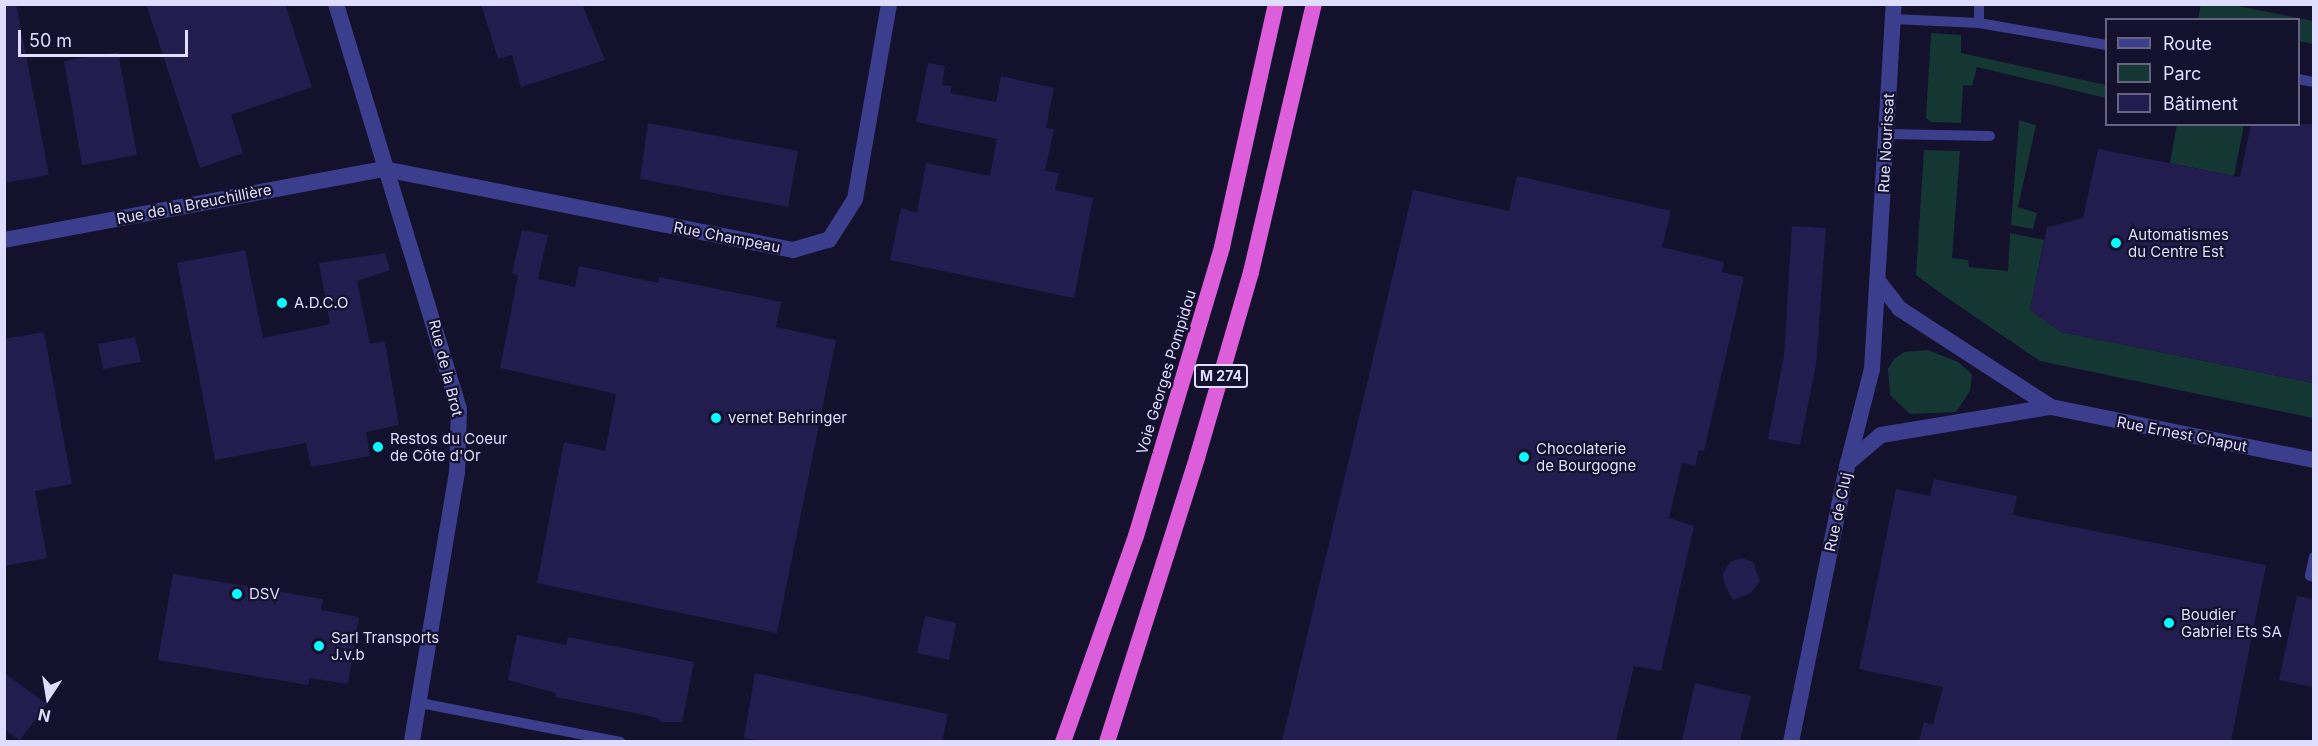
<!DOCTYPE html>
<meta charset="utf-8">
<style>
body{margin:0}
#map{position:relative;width:2318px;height:746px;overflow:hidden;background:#14112d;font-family:Inter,sans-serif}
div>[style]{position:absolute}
.green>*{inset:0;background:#143733}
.building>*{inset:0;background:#231c4f}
.service>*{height:10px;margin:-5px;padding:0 5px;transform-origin:5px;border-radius:5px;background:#3b3e8d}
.minor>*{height:16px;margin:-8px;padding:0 8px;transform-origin:8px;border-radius:8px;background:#3b3e8d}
.trunk>*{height:16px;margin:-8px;padding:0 8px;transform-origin:8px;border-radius:8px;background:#dc5eda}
.dots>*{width:16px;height:16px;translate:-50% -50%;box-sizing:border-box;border:3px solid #14112d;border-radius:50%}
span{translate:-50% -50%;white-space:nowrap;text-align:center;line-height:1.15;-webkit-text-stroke:4.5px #14112d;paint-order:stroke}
.shield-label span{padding:2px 4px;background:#14112d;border:2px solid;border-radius:4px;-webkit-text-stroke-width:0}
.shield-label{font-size:14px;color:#deddff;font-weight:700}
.street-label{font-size:15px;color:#deddff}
.poi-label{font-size:15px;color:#deddff}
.left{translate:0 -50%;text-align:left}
.frame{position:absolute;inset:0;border:6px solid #deddff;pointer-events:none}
.legend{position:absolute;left:2105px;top:18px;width:195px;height:108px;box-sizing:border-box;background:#14112d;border:2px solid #656381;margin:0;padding:8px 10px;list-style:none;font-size:18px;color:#deddff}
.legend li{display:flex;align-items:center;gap:12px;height:30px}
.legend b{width:30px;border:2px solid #656381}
.north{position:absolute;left:18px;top:668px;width:60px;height:60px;-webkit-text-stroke:4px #14112d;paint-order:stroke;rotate:192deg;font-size:16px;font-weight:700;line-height:24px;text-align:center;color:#deddff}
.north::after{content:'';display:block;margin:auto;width:21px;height:27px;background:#deddff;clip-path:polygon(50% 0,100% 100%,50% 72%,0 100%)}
.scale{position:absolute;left:18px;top:30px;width:170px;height:27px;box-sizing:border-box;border:3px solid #deddff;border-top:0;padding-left:8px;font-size:18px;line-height:21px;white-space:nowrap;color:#deddff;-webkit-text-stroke:4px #14112d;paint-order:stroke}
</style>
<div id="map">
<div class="green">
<div style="clip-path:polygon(2228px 4px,2313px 21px,2313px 44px,2299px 41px,2298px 20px,2198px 19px,2201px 5px)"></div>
<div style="clip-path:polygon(1931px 33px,1961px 35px,1961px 53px,2106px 85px,2106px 98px,1977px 67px,1972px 86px,1963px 85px,1961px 123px,1931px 122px,1926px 118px)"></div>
<div style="clip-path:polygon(2019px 120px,2036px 125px,2018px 207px,2037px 213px,2033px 229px,2011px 225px)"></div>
<div style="clip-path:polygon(2177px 125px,2244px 125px,2234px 176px,2170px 163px)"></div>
<div style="clip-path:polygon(1924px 150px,1960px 151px,1952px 258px,1968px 260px,1969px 267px,2008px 271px,2010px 233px,2044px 240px,2030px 310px,2061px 332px,2313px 383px,2313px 418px,2040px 361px,1946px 297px,1916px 275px)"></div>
<div style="clip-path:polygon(1928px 350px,1958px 362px,1972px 374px,1970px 391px,1956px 412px,1910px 414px,1890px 395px,1888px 369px,1894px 359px,1904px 352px)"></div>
</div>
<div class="building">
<div style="clip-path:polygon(4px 4px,16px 4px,49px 175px,4px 183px)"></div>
<div style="clip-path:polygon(146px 4px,285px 4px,312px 87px,231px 115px,243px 153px,200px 168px)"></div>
<div style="clip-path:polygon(481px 4px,582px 4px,605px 60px,521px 87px,512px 55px,498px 59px)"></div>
<div style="clip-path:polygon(118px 52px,137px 155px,82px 165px,64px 61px)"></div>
<div style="clip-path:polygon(928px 63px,945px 66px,942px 85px,952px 86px,950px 93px,996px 102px,1001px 76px,1054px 88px,1046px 128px,1054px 129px,1045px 171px,1059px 173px,1055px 190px,1093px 198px,1074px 298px,890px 260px,901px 208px,917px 213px,926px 163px,990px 176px,997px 139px,916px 122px)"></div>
<div style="clip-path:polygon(648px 123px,798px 151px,788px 207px,640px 179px)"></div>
<div style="clip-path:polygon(2251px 124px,2313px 124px,2313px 383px,2061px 332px,2030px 310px,2047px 227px,2083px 218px,2098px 149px,2240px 177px)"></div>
<div style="clip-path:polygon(1517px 176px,1671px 211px,1662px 247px,1724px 262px,1722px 272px,1744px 277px,1704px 451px,1699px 450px,1695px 466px,1682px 463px,1669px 518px,1694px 526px,1661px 671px,1634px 666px,1616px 741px,1282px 741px,1413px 190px,1509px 211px)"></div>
<div style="clip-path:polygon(1792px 226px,1826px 228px,1816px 365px,1800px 445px,1768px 439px,1784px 356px)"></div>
<div style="clip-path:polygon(522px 230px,548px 235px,538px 279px,575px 287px,579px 266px,658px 283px,659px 277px,781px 302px,776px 327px,836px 340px,777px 633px,537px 583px,564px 442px,605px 451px,616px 394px,500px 368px,518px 275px,512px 273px)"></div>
<div style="clip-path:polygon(245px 250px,263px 338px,330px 324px,319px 263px,385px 253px,390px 270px,357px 281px,370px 344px,385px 341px,399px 425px,366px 432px,370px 456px,311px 467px,306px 443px,215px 460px,177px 263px)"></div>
<div style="clip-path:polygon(44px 332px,72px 484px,35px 491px,47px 558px,4px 566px,4px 339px)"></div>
<div style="clip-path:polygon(135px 337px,141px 362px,103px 369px,98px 344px)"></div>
<div style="clip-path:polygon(1934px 479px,2017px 496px,2013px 515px,2266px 565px,2231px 741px,1919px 741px,1924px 722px,1933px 725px,1943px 687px,1859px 669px,1896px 489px,1930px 496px)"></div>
<div style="clip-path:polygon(1741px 558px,1753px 562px,1760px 581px,1751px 593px,1733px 600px,1724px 583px,1723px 573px,1730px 562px)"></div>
<div style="clip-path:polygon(173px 574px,323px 599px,321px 610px,359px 617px,348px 684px,310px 678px,308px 685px,158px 660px)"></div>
<div style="clip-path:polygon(2297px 596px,2313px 599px,2313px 687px,2279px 680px)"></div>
<div style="clip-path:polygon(925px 616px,956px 623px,949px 660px,917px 653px)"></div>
<div style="clip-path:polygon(517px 635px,566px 645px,568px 637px,694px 662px,682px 722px,662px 722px,654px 717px,556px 697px,556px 693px,508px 680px)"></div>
<div style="clip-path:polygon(4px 673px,47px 704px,20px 740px,4px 729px)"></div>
<div style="clip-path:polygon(755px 673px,948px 714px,942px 741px,761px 741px,744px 738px)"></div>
<div style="clip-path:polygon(1695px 683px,1751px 696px,1740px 741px,1682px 741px)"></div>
</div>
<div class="service">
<div style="left:1893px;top:19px;width:86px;rotate:2.7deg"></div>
<div style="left:1979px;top:23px;width:129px;rotate:9.8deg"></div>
<div style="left:1979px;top:23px;width:19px;rotate:-90deg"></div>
<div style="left:2298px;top:79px;width:16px;rotate:11deg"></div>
<div style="left:1887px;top:134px;width:103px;rotate:1.1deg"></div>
<div style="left:2314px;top:557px;width:19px;rotate:102deg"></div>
<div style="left:2310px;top:576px;width:4px;rotate:14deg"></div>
<div style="left:420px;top:703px;width:204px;rotate:11deg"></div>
</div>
<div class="minor">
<div style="left:336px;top:4px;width:423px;rotate:73.1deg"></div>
<div style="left:459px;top:409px;width:63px;rotate:91.8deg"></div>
<div style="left:457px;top:472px;width:274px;rotate:99.5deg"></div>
<div style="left:4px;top:240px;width:387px;rotate:-10.6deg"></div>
<div style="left:384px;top:169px;width:417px;rotate:11.2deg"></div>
<div style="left:793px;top:250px;width:37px;rotate:-16deg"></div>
<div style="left:829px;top:240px;width:49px;rotate:-57.6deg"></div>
<div style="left:855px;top:199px;width:198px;rotate:-80.1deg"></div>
<div style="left:1878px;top:281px;width:36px;rotate:52deg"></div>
<div style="left:1900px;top:309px;width:180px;rotate:33deg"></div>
<div style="left:1848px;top:463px;width:43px;rotate:-40.3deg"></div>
<div style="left:1881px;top:435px;width:172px;rotate:-9.4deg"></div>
<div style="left:2051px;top:407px;width:268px;rotate:11.4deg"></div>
<div style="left:1791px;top:742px;width:285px;rotate:-78.5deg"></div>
<div style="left:1848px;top:463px;width:97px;rotate:-75.7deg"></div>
<div style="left:1872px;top:369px;width:366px;rotate:-86.6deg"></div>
</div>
<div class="trunk">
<div style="left:1063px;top:742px;width:219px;rotate:-70.5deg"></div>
<div style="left:1136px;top:536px;width:302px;rotate:-73.4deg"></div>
<div style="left:1222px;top:247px;width:249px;rotate:-77.5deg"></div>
<div style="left:1107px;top:742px;width:298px;rotate:-72.4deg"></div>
<div style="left:1197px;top:458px;width:194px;rotate:-73.8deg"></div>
<div style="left:1251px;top:272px;width:275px;rotate:-76.8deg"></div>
</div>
<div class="dots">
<div style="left:2116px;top:243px;background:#09f9ff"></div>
<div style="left:282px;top:303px;background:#09f9ff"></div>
<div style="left:716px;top:418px;background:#09f9ff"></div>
<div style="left:378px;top:447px;background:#09f9ff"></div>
<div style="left:1524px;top:457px;background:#09f9ff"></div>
<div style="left:237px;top:594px;background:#09f9ff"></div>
<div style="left:2169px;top:623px;background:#09f9ff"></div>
<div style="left:319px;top:646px;background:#09f9ff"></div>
</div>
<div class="shield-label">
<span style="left:1221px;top:376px">M 274</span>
</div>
<div class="street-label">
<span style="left:1886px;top:143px;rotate:-87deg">Rue Nourissat</span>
<span style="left:194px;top:204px;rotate:-11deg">Rue de la Breuchillière</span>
<span style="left:727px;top:237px;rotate:11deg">Rue Champeau</span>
<span style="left:446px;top:368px;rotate:76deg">Rue de la Brot</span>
<span style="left:1166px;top:372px;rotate:-73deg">Voie Georges Pompidou</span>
<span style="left:2182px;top:434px;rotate:11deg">Rue Ernest Chaput</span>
<span style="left:1838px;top:512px;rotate:-78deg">Rue de Cluj</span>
</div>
<div class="poi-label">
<span class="left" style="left:2128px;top:243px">Automatismes<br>du Centre Est</span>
<span class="left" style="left:294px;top:303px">A.D.C.O</span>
<span class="left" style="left:728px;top:418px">vernet Behringer</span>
<span class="left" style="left:390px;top:447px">Restos du Coeur<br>de Côte d'Or</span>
<span class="left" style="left:1536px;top:457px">Chocolaterie<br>de Bourgogne</span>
<span class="left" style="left:249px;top:594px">DSV</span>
<span class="left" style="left:2181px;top:623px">Boudier<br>Gabriel Ets SA</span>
<span class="left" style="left:331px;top:646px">Sarl Transports<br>J.v.b</span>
</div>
<div class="frame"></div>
<ul class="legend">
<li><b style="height:8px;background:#3b3e8d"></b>Route</li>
<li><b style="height:16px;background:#143733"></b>Parc</li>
<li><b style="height:16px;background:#231c4f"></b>Bâtiment</li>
</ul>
<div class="north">N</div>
<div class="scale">50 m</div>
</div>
